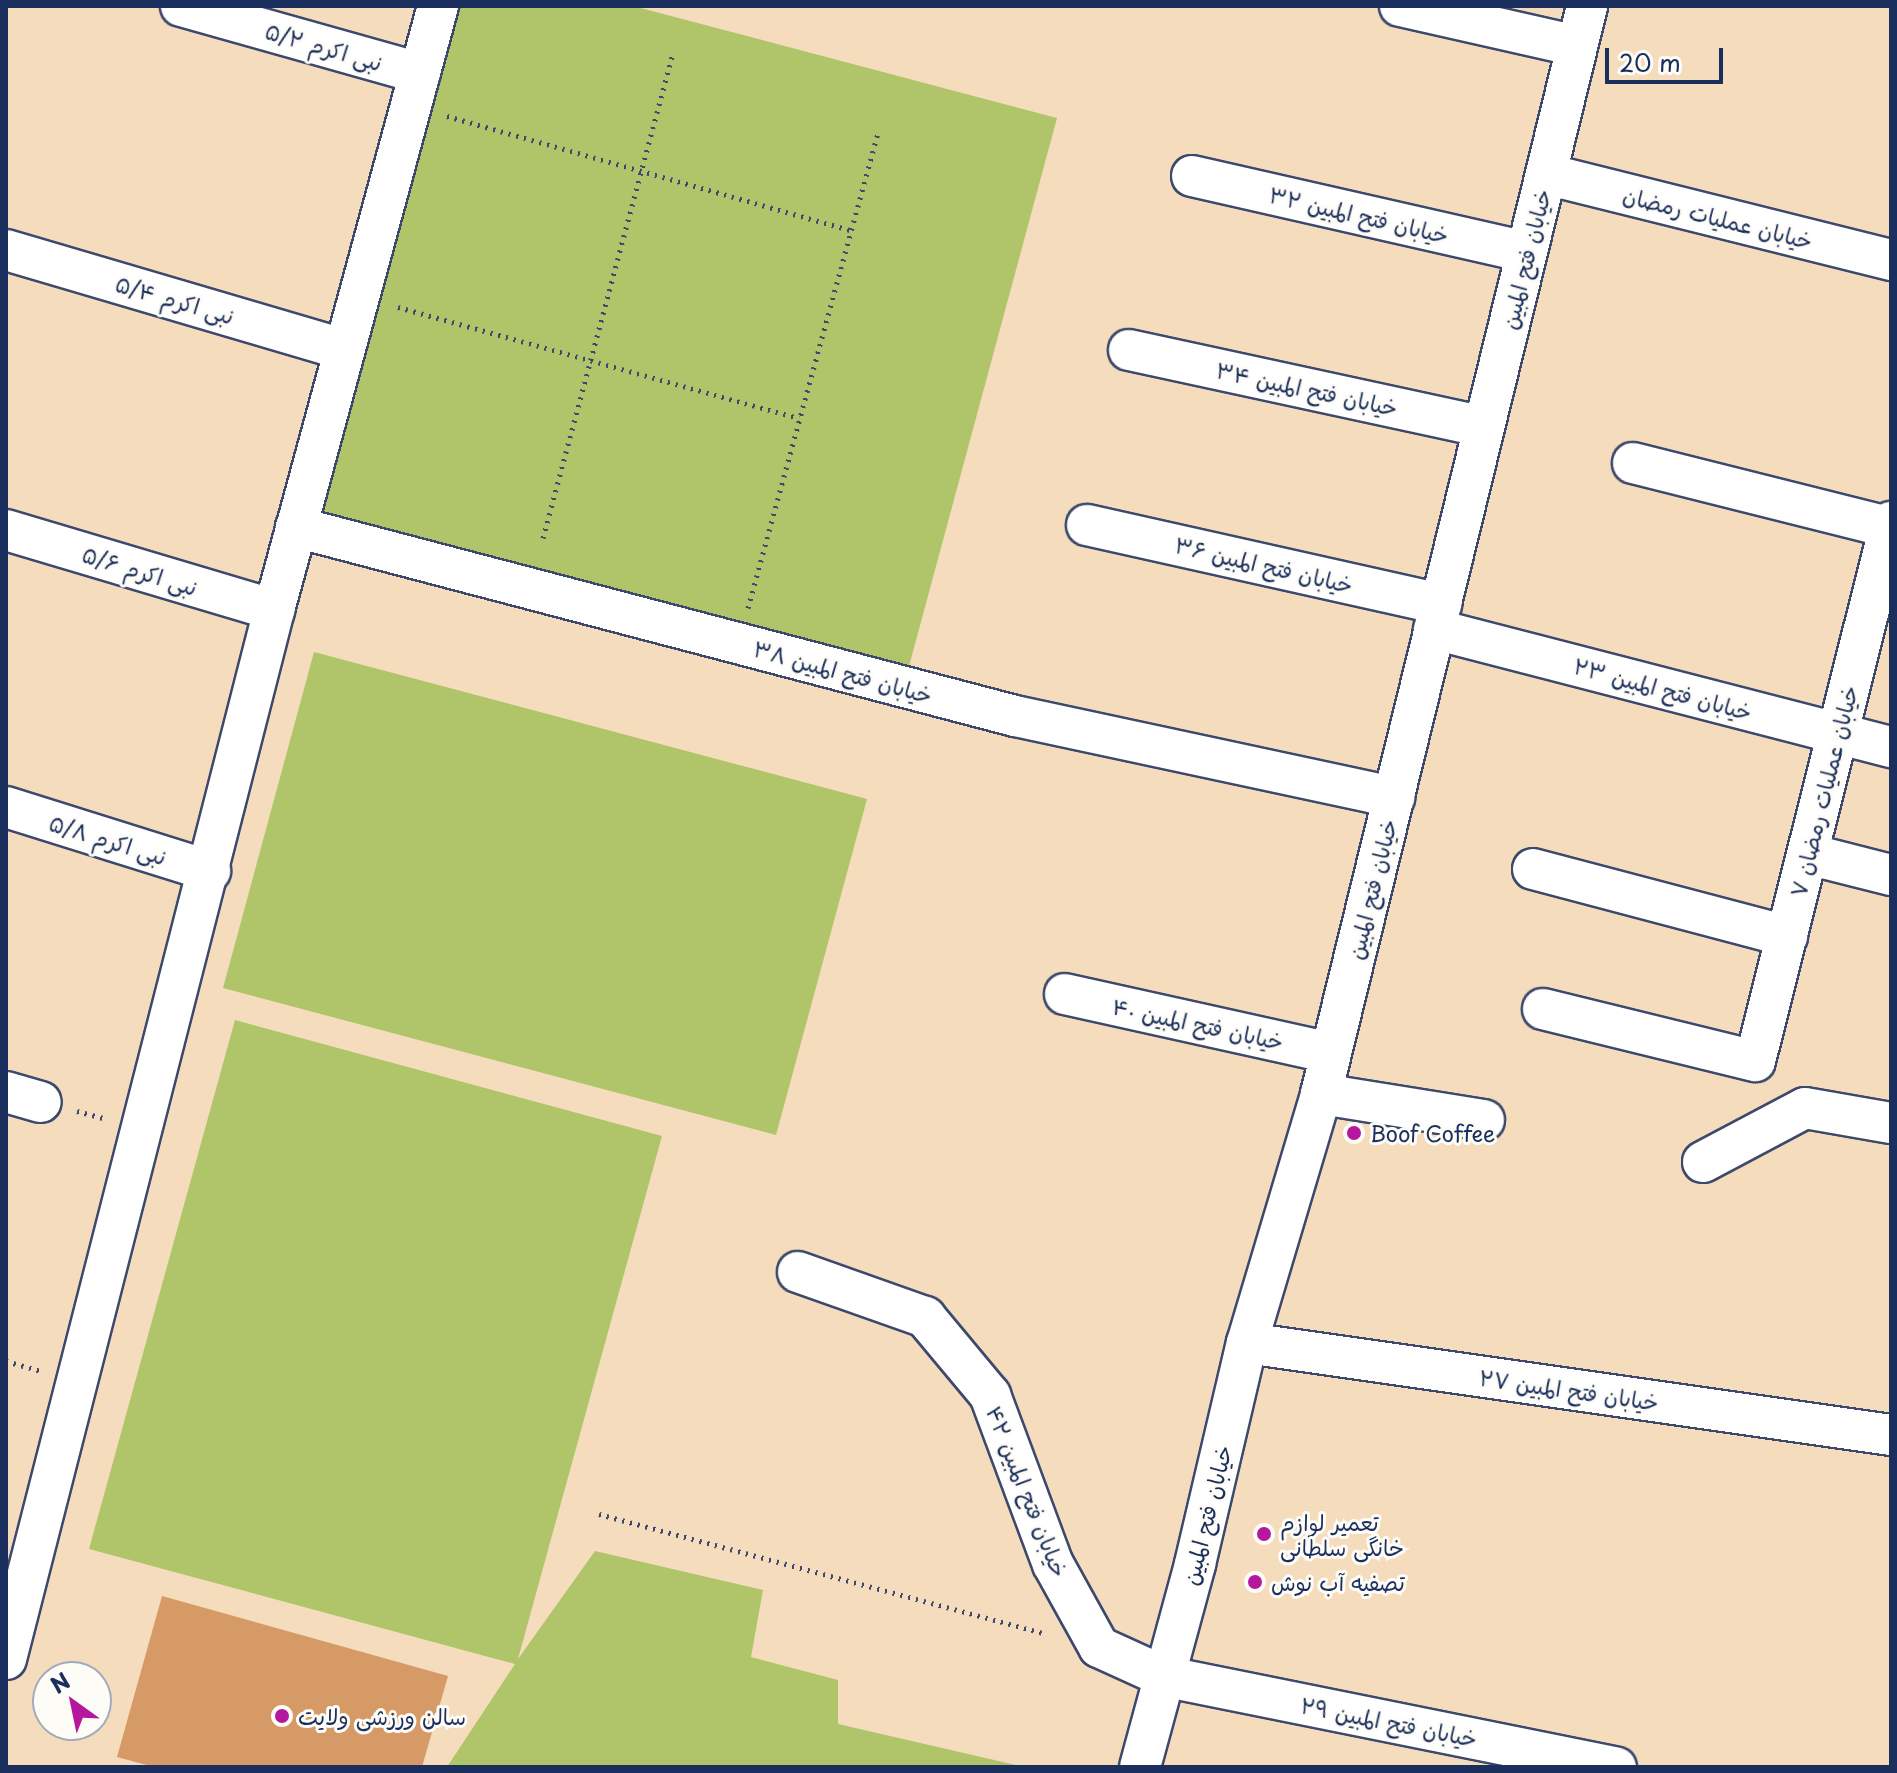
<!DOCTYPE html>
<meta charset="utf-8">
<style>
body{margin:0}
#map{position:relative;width:1897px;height:1773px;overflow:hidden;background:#f4dcbd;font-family:"Playpen Sans","Playpen Sans Arabic",sans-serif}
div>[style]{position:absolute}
.green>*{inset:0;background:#b0c56a}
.building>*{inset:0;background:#d59a65}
.path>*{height:5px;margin-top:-2.5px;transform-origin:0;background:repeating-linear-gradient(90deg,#3c496c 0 2px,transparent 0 8px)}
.roads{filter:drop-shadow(2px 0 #3c496c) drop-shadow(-2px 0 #3c496c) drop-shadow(0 2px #3c496c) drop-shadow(0 -2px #3c496c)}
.minor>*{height:40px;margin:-20px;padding:0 20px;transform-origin:20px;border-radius:20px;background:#fff}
.dots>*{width:22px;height:22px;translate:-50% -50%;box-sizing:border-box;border:4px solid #fdfcf7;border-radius:50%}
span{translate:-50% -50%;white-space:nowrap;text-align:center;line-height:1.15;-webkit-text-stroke:6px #fdfcf7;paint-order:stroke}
.street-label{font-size:22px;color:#1b2f5e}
.poi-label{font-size:22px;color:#1b2f5e}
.left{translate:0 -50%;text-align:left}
.frame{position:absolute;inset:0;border:8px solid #1b2f5e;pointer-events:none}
.north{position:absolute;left:32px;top:1661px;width:80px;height:80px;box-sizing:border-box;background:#fdfcf7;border:2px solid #a3aaba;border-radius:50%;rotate:327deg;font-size:22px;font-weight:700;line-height:32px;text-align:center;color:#1b2f5e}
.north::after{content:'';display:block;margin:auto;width:28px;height:36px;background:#b5179e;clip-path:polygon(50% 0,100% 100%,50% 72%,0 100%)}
.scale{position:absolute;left:1605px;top:48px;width:118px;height:36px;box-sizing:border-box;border:4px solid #1b2f5e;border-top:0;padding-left:10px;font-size:24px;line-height:28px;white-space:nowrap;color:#1b2f5e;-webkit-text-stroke:6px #fdfcf7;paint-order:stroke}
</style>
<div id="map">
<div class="green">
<div style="clip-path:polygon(431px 6px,633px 6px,1057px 118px,908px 670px,316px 514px)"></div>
<div style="clip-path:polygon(314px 652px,867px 799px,776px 1135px,223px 988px)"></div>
<div style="clip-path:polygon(235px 1020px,662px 1136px,518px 1659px,595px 1551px,763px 1590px,751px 1657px,838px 1680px,838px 1724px,1024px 1767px,447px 1767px,515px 1664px,89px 1549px)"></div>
</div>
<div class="building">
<div style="clip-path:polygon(162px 1596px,448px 1676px,422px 1767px,154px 1767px,117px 1757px)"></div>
</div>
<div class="path">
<div style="left:447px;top:116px;width:420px;rotate:15.8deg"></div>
<div style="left:398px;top:307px;width:416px;rotate:15.5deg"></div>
<div style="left:543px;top:538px;width:502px;rotate:-75deg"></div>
<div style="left:748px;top:608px;width:492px;rotate:-74.7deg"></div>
<div style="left:77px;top:1111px;width:30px;rotate:15deg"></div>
<div style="left:6px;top:1361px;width:35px;rotate:16deg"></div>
<div style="left:599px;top:1514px;width:461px;rotate:15deg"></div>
</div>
<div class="roads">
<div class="minor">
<div style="left:181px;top:6px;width:248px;rotate:15.7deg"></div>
<div style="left:1400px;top:6px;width:181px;rotate:12.7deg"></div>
<div style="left:1546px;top:174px;width:356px;rotate:14deg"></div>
<div style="left:1192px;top:176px;width:343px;rotate:12.8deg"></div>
<div style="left:6px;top:250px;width:351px;rotate:16.4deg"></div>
<div style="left:1129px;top:350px;width:363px;rotate:12.2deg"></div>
<div style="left:1633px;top:463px;width:266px;rotate:14.1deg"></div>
<div style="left:1087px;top:525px;width:363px;rotate:12.6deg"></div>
<div style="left:296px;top:527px;width:743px;rotate:14.73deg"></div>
<div style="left:1015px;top:716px;width:388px;rotate:12.1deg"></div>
<div style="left:6px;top:530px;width:280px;rotate:16.6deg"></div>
<div style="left:1434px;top:629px;width:472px;rotate:14.5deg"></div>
<div style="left:6px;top:807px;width:214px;rotate:17.4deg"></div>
<div style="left:1808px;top:854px;width:86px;rotate:14.2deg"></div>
<div style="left:1533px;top:869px;width:263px;rotate:14.8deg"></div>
<div style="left:1065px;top:994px;width:272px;rotate:12.5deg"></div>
<div style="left:1543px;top:1009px;width:218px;rotate:13.8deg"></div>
<div style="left:1755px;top:1061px;width:556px;rotate:-75.84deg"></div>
<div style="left:6px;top:1092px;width:36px;rotate:16deg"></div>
<div style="left:1321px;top:1094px;width:165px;rotate:9.1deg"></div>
<div style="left:1703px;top:1162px;width:115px;rotate:-27.9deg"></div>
<div style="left:1805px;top:1108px;width:87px;rotate:9.9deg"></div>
<div style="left:798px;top:1272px;width:135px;rotate:19.5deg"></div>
<div style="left:925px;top:1317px;width:102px;rotate:50.2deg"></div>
<div style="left:990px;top:1395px;width:180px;rotate:69.6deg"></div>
<div style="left:1053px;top:1564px;width:95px;rotate:61deg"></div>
<div style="left:1099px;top:1647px;width:70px;rotate:24.4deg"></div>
<div style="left:1163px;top:1676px;width:462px;rotate:11.4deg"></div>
<div style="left:1247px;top:1343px;width:651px;rotate:8.13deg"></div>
<div style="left:6px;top:1659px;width:1083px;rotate:-75.67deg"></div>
<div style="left:274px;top:610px;width:626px;rotate:-74.81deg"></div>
<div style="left:1140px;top:1767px;width:210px;rotate:-74.8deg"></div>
<div style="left:1195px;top:1564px;width:227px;rotate:-76.8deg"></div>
<div style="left:1247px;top:1343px;width:260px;rotate:-73.4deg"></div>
<div style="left:1321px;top:1094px;width:1120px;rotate:-76.26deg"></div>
</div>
</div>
<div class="dots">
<div style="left:1354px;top:1133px;background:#b5179e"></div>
<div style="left:1264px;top:1534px;background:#b5179e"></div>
<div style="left:1255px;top:1582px;background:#b5179e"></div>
<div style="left:282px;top:1716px;background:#b5179e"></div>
</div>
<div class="street-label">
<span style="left:324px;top:46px;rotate:16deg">نبی اکرم ۵/۲</span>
<span style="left:1359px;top:214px;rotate:13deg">خیابان فتح المبین ۳۲</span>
<span style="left:1718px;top:217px;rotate:14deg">خیابان عملیات رمضان</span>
<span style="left:1525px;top:259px;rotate:-76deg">خیابان فتح المبین</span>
<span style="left:175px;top:299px;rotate:16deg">نبی اکرم ۵/۴</span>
<span style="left:1307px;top:388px;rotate:12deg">خیابان فتح المبین ۳۴</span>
<span style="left:1264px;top:564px;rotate:13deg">خیابان فتح المبین ۳۶</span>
<span style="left:140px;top:570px;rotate:17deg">نبی اکرم ۵/۶</span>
<span style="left:843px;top:671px;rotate:15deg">خیابان فتح المبین ۳۸</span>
<span style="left:1663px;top:688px;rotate:15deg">خیابان فتح المبین ۲۳</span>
<span style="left:1823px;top:791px;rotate:-76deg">خیابان عملیات رمضان ۷</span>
<span style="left:108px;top:839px;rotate:17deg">نبی اکرم ۵/۸</span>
<span style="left:1371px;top:889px;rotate:-76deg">خیابان فتح المبین</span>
<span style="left:1198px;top:1023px;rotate:12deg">خیابان فتح المبین ۴۰</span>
<span style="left:1569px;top:1389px;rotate:8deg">خیابان فتح المبین ۲۷</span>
<span style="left:1028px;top:1491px;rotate:68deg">خیابان فتح المبین ۴۲</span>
<span style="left:1206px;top:1515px;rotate:-76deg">خیابان فتح المبین</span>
<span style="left:1389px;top:1721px;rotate:11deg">خیابان فتح المبین ۲۹</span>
</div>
<div class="poi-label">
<span class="left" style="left:1370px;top:1133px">Boof Coffee</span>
<span class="left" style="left:1280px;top:1534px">تعمیر لوازم<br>خانگی سلطانی</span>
<span class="left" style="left:1271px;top:1582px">تصفیه آب نوش</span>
<span class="left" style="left:298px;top:1716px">سالن ورزشی ولایت</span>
</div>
<div class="frame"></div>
<div class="north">N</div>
<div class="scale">20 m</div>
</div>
